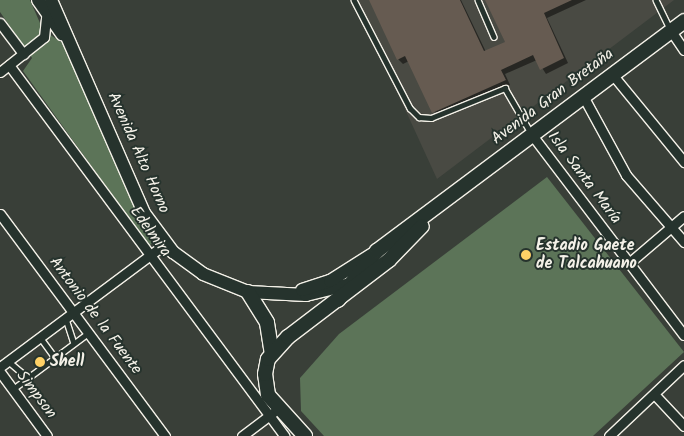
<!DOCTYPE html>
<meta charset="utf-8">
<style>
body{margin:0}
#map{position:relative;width:684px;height:436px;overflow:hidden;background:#393f38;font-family:Kalam,sans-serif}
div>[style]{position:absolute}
.built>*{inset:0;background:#494a43}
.green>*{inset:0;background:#5c7458}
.shadow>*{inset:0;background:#0007}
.building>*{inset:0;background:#665b51}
.roads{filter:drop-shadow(1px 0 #f4f1e8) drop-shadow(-1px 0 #f4f1e8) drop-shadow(0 1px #f4f1e8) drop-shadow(0 -1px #f4f1e8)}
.lane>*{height:4.5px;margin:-2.25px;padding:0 2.25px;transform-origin:2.25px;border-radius:2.25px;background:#26332d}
.street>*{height:9px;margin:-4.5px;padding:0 4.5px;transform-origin:4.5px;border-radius:4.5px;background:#26332d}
.secondary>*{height:12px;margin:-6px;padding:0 6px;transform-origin:6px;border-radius:6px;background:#26332d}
.primary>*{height:14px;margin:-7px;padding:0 7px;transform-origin:7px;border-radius:7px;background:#26332d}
.dots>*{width:14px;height:14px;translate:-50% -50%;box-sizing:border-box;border:2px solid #26332d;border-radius:50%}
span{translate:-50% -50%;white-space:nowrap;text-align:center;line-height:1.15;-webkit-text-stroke:4px #26332d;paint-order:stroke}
.street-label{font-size:16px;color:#f4f1e8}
.poi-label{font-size:16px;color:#f4f1e8;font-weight:700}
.left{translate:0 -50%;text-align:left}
</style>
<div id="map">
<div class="built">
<div style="clip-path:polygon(355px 0,674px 0,437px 179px)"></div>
</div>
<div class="green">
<div style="clip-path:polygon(0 0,30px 0,43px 30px,64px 44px,141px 223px,155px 241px,149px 246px,23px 71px,32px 58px,0 12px)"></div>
<div style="clip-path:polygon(547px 177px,684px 352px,593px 436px,324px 436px,301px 411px,300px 378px,339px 334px)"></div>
</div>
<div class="shadow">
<div style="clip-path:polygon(370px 0,461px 0,486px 52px,506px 43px,486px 0,586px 0,547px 18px,568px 63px,546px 74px,537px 60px,505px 74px,510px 85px,438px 117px,409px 61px,403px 64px,398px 59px)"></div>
</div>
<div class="building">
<div style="clip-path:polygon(369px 0,460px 0,484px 51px,505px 42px,485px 0,572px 0,544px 13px,564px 58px,540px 70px,533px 55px,501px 70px,506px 80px,432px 113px,405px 56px,397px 60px)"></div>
</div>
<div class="roads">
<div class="lane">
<div style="left:354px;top:0;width:122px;rotate:62.6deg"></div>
<div style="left:410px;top:108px;width:13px;rotate:45deg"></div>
<div style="left:419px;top:117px;width:12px;rotate:5deg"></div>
<div style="left:431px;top:118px;width:80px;rotate:-22.1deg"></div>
<div style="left:505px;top:88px;width:52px;rotate:60deg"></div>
<div style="left:478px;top:0;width:40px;rotate:66.6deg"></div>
<div style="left:656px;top:0;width:32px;rotate:64deg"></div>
<div style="left:66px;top:319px;width:25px;rotate:72deg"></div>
<div style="left:40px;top:337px;width:26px;rotate:54deg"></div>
<div style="left:8px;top:361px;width:26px;rotate:40deg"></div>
<div style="left:13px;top:389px;width:94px;rotate:-36.7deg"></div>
</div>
<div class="street">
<div style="left:0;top:23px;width:39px;rotate:53deg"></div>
<div style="left:671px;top:31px;width:23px;rotate:56deg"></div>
<div style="left:9px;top:65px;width:462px;rotate:53.4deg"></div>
<div style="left:0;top:72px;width:56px;rotate:-38.5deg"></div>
<div style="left:44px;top:37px;width:20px;rotate:-84deg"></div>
<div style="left:612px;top:74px;width:114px;rotate:50.7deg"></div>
<div style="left:583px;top:96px;width:90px;rotate:61.4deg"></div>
<div style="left:626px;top:175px;width:89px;rotate:49.1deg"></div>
<div style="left:532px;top:135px;width:251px;rotate:52.8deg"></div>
<div style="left:0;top:214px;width:277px;rotate:53.4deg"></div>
<div style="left:629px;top:263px;width:72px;rotate:-40.5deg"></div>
<div style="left:0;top:367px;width:206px;rotate:-36.7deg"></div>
<div style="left:0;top:372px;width:79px;rotate:53.7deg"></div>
<div style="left:654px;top:394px;width:44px;rotate:46.8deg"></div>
<div style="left:242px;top:436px;width:39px;rotate:-37deg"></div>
<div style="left:609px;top:436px;width:103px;rotate:-43.4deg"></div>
</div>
<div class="secondary">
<div style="left:38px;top:0;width:42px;rotate:54.8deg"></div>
<div style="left:51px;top:0;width:232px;rotate:66.4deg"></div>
<div style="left:144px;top:213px;width:49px;rotate:53.4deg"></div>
<div style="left:173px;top:252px;width:37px;rotate:36deg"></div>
<div style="left:203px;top:274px;width:48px;rotate:21.8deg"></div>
<div style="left:248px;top:292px;width:58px;rotate:3deg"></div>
<div style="left:306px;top:295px;width:49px;rotate:-14deg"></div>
<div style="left:302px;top:290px;width:29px;rotate:-18deg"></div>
<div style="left:330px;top:281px;width:49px;rotate:-32.4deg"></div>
</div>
<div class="primary">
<div style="left:248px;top:292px;width:36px;rotate:58deg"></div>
<div style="left:267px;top:323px;width:30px;rotate:81deg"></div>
<div style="left:338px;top:300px;width:63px;rotate:-51.5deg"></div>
<div style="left:377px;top:251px;width:384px;rotate:-36.8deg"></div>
<div style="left:305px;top:436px;width:55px;rotate:-132.1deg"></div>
<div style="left:268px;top:395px;width:21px;rotate:-98deg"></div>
<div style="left:265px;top:374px;width:15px;rotate:-79deg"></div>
<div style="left:268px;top:359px;width:30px;rotate:-48deg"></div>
<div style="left:288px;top:337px;width:127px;rotate:-37.3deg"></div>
<div style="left:389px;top:260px;width:47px;rotate:-45.9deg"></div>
</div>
</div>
<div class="dots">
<div style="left:526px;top:255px;background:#ffd166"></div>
<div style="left:40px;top:362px;background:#ffd166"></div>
</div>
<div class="street-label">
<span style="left:553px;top:97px;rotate:-37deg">Avenida Gran Bretaña</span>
<span style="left:138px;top:153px;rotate:66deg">Avenida Alto Horno</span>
<span style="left:584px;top:178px;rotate:53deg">Isla Santa María</span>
<span style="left:150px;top:232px;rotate:54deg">Edelmira</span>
<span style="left:95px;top:316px;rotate:53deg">Antonio de la Fuente</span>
<span style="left:36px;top:395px;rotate:53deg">Simpson</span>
</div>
<div class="poi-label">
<span class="left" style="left:536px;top:255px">Estadio Gaete<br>de Talcahuano</span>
<span class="left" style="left:50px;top:362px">Shell</span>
</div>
</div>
